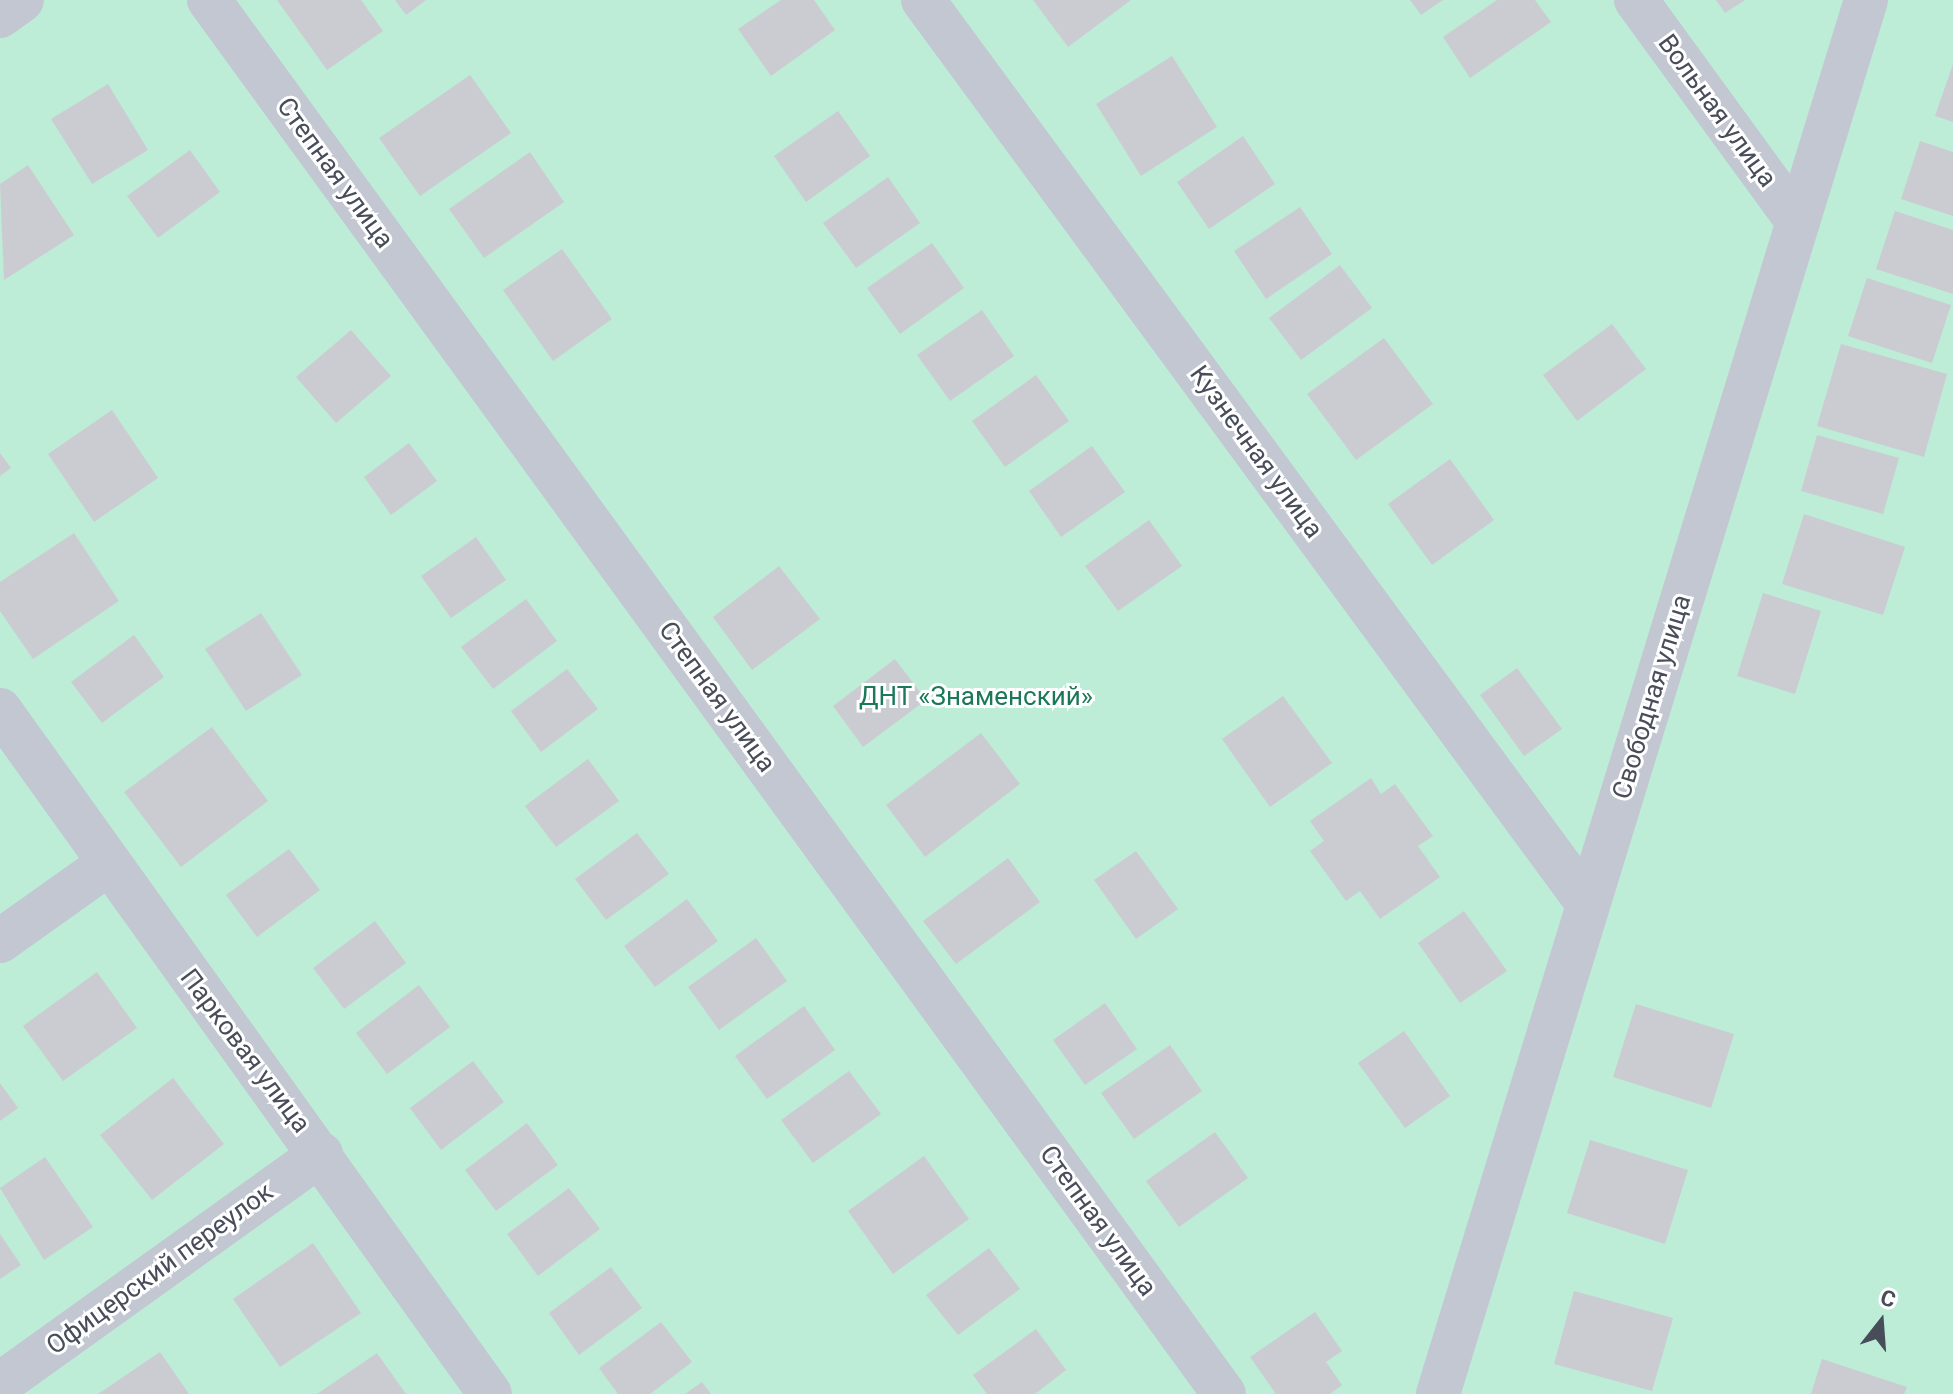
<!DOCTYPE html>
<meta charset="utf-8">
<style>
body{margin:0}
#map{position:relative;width:1953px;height:1394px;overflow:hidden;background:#f0eeee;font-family:Roboto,sans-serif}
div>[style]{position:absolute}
.green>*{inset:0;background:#bdecd7}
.building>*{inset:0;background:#cbccd2}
.minor>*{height:44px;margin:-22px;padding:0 22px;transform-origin:22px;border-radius:22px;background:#c2c7d2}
span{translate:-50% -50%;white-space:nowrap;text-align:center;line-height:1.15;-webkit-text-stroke:6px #fff;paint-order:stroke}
.street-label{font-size:26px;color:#474e5a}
.park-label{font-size:26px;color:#1b7858}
.north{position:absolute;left:1841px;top:1282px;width:80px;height:80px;-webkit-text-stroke:6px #fff;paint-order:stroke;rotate:17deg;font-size:22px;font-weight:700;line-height:32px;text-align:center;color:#474e5a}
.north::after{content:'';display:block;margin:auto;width:28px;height:36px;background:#474e5a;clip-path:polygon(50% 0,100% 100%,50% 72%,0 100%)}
</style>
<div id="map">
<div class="green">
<div style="clip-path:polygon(0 0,1953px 0,1953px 1394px,0 1394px)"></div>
</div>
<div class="building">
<div style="clip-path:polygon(277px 0,361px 0,383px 31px,327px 70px)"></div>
<div style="clip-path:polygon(395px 0,426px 0,406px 15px)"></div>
<div style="clip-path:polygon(781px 0,814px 0,835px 30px,771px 76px,738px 29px)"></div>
<div style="clip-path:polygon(1033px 0,1131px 0,1068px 47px)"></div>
<div style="clip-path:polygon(1410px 0,1443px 0,1421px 15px)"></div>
<div style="clip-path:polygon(1497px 0,1535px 0,1551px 22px,1470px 78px,1443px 37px)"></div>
<div style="clip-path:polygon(1716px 0,1745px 0,1725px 13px)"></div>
<div style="clip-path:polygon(1172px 56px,1217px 127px,1141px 176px,1096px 104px)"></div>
<div style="clip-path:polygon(1953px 64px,1953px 122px,1935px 116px)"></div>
<div style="clip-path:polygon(470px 75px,511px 133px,420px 196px,379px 138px)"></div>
<div style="clip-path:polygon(108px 84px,148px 150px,92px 184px,51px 119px)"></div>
<div style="clip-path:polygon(838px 111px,870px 156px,806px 202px,774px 156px)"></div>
<div style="clip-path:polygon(1243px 136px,1275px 184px,1209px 229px,1177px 182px)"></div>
<div style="clip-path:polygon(1920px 141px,1953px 152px,1953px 216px,1901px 199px)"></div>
<div style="clip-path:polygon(190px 150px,220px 192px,158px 238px,127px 196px)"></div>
<div style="clip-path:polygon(530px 152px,564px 202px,484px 258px,449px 209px)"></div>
<div style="clip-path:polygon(28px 165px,74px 235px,4px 280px,0 184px)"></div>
<div style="clip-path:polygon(888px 177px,920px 223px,856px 268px,823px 223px)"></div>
<div style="clip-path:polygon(1300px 207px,1332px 254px,1266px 299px,1234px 251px)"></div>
<div style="clip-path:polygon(1895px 211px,1953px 230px,1953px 294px,1876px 269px)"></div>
<div style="clip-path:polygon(932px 243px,964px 288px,900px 334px,867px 288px)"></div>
<div style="clip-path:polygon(562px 249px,612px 319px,553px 361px,503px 290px)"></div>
<div style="clip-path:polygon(1340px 265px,1372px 308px,1301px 360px,1269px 318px)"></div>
<div style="clip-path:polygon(1867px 278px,1951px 305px,1932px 363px,1848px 336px)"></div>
<div style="clip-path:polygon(982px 310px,1014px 356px,950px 401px,917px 355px)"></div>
<div style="clip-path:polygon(1612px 324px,1646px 369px,1577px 421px,1543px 375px)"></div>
<div style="clip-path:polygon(351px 330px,391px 376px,336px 423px,296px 377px)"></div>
<div style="clip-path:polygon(1384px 338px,1433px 404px,1356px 460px,1307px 394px)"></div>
<div style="clip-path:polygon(1841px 344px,1947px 374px,1924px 457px,1817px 426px)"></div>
<div style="clip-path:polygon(1036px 375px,1069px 421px,1005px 467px,972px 421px)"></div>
<div style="clip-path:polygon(112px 410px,158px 478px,94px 522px,48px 454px)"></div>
<div style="clip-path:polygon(1817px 435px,1899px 458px,1883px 514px,1801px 491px)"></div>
<div style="clip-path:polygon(409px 443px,437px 481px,391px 515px,364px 477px)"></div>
<div style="clip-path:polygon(1092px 446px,1125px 492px,1061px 537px,1029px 491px)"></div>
<div style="clip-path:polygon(0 453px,11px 468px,0 476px)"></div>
<div style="clip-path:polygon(1450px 459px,1494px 520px,1432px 565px,1388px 504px)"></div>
<div style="clip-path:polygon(1804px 514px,1905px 547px,1883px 615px,1782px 584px)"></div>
<div style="clip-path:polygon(1149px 520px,1182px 566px,1118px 611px,1085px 566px)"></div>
<div style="clip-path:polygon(74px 533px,119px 601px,33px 659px,0 611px,0 582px)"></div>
<div style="clip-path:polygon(476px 537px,506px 580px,451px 618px,421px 576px)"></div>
<div style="clip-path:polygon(779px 566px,820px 619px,752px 670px,713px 617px)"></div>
<div style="clip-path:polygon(1763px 593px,1821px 611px,1795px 694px,1737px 676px)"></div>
<div style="clip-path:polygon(526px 599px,557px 641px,493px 689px,461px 647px)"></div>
<div style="clip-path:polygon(261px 613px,302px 675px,246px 711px,205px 649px)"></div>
<div style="clip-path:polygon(134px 635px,164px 677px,102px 723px,71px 682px)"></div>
<div style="clip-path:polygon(895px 659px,926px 700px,863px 747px,833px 706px)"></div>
<div style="clip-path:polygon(1517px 668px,1562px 729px,1524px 756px,1480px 695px)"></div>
<div style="clip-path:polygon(567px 669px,598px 709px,541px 752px,511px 711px)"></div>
<div style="clip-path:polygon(1283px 696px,1332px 763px,1270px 807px,1222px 739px)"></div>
<div style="clip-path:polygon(212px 727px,268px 801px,181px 867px,124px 792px)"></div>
<div style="clip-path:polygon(981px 733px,1020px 784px,925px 857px,886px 805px)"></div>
<div style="clip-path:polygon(588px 759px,619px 801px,556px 847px,525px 806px)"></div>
<div style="clip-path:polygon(1371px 778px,1381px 794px,1395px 784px,1433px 836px,1418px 846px,1440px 877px,1380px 919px,1360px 891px,1346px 901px,1310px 851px,1324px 841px,1310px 821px)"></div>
<div style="clip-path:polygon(637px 833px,669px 874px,606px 920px,575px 879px)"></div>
<div style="clip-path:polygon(289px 849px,320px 890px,257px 937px,226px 895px)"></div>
<div style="clip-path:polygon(1136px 851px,1178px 909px,1136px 939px,1094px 880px)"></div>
<div style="clip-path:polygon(1008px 858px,1040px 902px,956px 964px,923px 921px)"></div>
<div style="clip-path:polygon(687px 899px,718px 941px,655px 987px,624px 946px)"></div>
<div style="clip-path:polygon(1464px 911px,1507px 971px,1460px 1003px,1418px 943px)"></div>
<div style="clip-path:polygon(375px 921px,406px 963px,344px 1009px,313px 968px)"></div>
<div style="clip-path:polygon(756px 938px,787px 981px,719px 1030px,688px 987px)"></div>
<div style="clip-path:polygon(97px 972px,137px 1028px,63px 1081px,23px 1026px)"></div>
<div style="clip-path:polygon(419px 985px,450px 1027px,387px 1074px,356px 1033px)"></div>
<div style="clip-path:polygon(1105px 1003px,1137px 1049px,1085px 1085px,1053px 1040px)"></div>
<div style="clip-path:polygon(1636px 1004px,1734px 1034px,1711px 1108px,1613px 1077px)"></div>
<div style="clip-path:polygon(804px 1006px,835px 1050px,767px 1099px,735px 1056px)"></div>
<div style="clip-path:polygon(1404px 1031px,1450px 1096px,1405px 1128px,1358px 1063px)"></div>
<div style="clip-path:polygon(1170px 1045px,1202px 1091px,1134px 1139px,1101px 1093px)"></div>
<div style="clip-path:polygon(473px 1061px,504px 1102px,441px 1150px,410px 1108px)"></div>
<div style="clip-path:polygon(849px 1071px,881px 1114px,813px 1163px,781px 1120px)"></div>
<div style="clip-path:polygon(173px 1078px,224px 1144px,152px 1200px,100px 1135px)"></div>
<div style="clip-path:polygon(0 1083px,18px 1108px,0 1121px)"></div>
<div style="clip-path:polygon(527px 1123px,558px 1165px,496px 1211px,465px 1170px)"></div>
<div style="clip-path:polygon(1215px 1132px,1248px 1178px,1179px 1227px,1146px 1181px)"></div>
<div style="clip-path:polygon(1590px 1140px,1688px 1170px,1665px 1244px,1567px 1213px)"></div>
<div style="clip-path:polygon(924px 1156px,969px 1219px,893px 1274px,848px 1211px)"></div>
<div style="clip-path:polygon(45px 1157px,93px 1227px,44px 1260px,0 1188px)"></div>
<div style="clip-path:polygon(569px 1188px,600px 1229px,538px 1276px,507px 1234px)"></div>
<div style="clip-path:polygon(0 1234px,21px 1265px,0 1279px)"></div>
<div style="clip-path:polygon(313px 1243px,361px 1313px,280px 1367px,233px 1299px)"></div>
<div style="clip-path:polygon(989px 1248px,1020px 1289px,958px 1335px,926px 1295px)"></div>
<div style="clip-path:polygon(611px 1267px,642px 1308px,579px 1355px,549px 1313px)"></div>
<div style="clip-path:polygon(1574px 1291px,1673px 1318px,1652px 1391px,1554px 1364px)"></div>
<div style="clip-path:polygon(1315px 1312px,1342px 1351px,1326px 1362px,1342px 1385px,1330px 1394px,1276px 1394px,1250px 1357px)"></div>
<div style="clip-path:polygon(661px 1322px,692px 1362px,650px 1394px,618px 1394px,599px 1368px)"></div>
<div style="clip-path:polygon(1036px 1329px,1066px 1370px,1035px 1394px,987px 1394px,973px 1375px)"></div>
<div style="clip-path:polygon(160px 1352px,189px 1394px,98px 1394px)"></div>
<div style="clip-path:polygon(377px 1353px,406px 1394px,317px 1394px)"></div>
<div style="clip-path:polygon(1822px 1359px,1907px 1387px,1904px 1394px,1811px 1394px)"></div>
<div style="clip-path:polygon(702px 1382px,711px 1394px,685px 1394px)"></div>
</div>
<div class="minor">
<div style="left:209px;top:0;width:1724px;rotate:53.94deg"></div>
<div style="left:923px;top:0;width:1122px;rotate:53.66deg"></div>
<div style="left:1636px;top:0;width:275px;rotate:53.9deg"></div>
<div style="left:0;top:16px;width:27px;rotate:-36deg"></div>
<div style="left:0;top:710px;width:841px;rotate:54.38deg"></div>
<div style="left:0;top:941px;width:131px;rotate:-35.4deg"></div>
<div style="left:0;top:1384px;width:395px;rotate:-35.6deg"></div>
<div style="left:1438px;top:1394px;width:1458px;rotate:-72.93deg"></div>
</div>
<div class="street-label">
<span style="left:1717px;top:111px;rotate:54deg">Вольная улица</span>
<span style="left:335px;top:173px;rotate:54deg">Степная улица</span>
<span style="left:1256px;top:452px;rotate:54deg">Кузнечная улица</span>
<span style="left:717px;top:697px;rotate:54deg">Степная улица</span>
<span style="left:1652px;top:697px;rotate:-73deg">Свободная улица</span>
<span style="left:245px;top:1051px;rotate:53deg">Парковая улица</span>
<span style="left:1098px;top:1221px;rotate:54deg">Степная улица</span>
<span style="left:160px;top:1269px;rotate:-36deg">Офицерский переулок</span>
</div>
<div class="park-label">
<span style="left:976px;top:697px">ДНТ «Знаменский»</span>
</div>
<div class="north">С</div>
</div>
